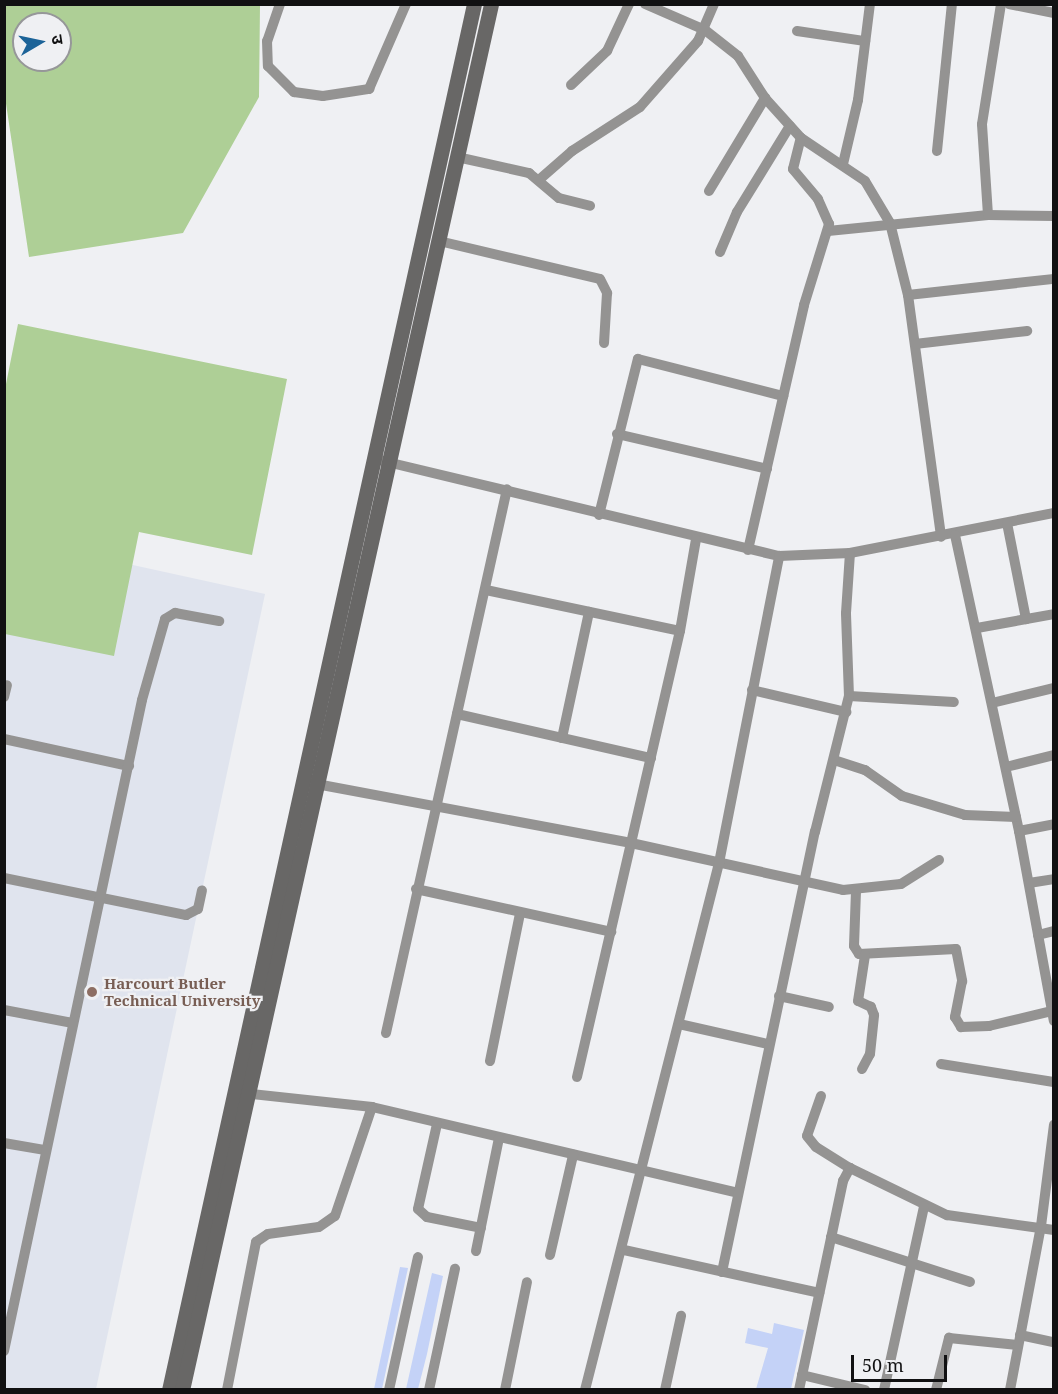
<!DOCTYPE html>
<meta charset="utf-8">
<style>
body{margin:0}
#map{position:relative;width:1058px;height:1394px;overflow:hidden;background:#eff0f3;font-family:"Noto Serif","Noto Sans Devanagari",serif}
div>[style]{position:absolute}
.built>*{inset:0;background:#e0e4ee}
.green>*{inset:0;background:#aecf96}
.building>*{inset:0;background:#c4d2f7}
.street>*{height:10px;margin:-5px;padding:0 5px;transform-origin:5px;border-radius:5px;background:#949392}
.secondary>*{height:15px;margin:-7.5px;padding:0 7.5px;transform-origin:7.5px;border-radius:7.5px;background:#686766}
.dots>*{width:16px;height:16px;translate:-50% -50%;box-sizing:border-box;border:3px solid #eff0f3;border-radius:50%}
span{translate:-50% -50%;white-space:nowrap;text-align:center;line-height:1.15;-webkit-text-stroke:4.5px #eff0f3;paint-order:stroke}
.education-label{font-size:15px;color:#785e54;font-weight:700}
.left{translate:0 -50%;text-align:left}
.frame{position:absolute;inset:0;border:6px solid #111112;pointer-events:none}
.north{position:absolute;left:12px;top:12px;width:60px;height:60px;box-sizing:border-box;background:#eff0f3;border:2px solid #969799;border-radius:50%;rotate:81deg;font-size:16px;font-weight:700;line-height:24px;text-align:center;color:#111112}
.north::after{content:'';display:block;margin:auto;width:21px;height:27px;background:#1c6398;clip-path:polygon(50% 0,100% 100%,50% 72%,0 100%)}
.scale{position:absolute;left:851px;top:1355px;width:96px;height:27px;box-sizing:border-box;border:3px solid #111112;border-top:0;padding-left:8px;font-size:18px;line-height:21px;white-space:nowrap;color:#111112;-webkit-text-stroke:4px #eff0f3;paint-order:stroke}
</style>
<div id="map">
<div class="built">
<div style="clip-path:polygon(5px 537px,265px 594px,96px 1389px,5px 1390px)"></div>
</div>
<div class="green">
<div style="clip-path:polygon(evenodd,4px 5px,260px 5px,259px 97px,183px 233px,29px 257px,5px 97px,4px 5px,24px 24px,60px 24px,60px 60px,24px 60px,24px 24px)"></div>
<div style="clip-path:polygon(18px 324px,287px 379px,252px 555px,139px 532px,114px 656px,5px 634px,4px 394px)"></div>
</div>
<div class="building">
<div style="clip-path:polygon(400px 1267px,408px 1268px,382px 1389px,374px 1389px)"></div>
<div style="clip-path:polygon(432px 1273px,443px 1276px,427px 1354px,418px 1389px,406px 1389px)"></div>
<div style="clip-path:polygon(774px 1323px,804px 1330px,791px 1389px,756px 1389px,768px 1348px,745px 1343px,748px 1328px,772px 1334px)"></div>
</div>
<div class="street">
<div style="left:280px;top:4px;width:39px;rotate:109deg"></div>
<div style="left:267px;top:41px;width:25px;rotate:88deg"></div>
<div style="left:268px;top:66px;width:37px;rotate:45deg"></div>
<div style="left:294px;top:92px;width:29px;rotate:8deg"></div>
<div style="left:323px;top:96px;width:47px;rotate:-8.7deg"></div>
<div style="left:369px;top:89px;width:93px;rotate:-66.5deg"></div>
<div style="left:645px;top:4px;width:65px;rotate:23.4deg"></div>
<div style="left:705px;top:30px;width:42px;rotate:38.2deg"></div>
<div style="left:738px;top:56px;width:50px;rotate:57.3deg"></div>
<div style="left:765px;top:98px;width:54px;rotate:48deg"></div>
<div style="left:801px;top:138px;width:77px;rotate:33.9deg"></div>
<div style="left:865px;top:181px;width:49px;rotate:59.2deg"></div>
<div style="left:890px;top:223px;width:74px;rotate:76deg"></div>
<div style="left:908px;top:295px;width:244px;rotate:82.2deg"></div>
<div style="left:1009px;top:4px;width:46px;rotate:11.3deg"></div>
<div style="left:797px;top:31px;width:69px;rotate:8.4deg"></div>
<div style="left:571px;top:85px;width:50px;rotate:-43.4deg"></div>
<div style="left:607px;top:51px;width:52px;rotate:-64.9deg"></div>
<div style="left:937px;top:151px;width:148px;rotate:-84.2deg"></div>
<div style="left:457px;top:157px;width:74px;rotate:12.5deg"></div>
<div style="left:529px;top:173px;width:39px;rotate:40deg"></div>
<div style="left:559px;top:198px;width:32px;rotate:14deg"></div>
<div style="left:843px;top:164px;width:66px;rotate:-76.8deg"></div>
<div style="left:858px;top:100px;width:97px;rotate:-82.9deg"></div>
<div style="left:540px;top:179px;width:43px;rotate:-41.2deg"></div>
<div style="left:572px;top:151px;width:81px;rotate:-32.9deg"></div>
<div style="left:640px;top:107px;width:88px;rotate:-48.7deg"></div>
<div style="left:698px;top:41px;width:40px;rotate:-66.6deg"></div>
<div style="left:709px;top:191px;width:109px;rotate:-58.9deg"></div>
<div style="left:988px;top:215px;width:91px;rotate:-93.8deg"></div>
<div style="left:982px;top:124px;width:121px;rotate:-81deg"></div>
<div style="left:828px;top:231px;width:161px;rotate:-5.7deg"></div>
<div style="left:988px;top:215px;width:66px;rotate:0.9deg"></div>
<div style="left:439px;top:241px;width:165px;rotate:13.3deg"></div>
<div style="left:600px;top:279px;width:16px;rotate:63deg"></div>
<div style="left:607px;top:293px;width:50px;rotate:93.4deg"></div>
<div style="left:720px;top:252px;width:43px;rotate:-67deg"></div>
<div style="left:737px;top:212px;width:101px;rotate:-58.4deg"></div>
<div style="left:908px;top:295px;width:147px;rotate:-6.3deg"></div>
<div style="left:915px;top:344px;width:113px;rotate:-6.6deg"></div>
<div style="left:617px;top:434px;width:154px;rotate:13.1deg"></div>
<div style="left:383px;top:461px;width:407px;rotate:13.5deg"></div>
<div style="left:779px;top:556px;width:71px;rotate:-2.4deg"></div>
<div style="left:850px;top:553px;width:208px;rotate:-11.1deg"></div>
<div style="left:599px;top:515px;width:161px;rotate:-76deg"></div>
<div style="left:638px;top:359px;width:150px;rotate:14.3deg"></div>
<div style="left:1007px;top:523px;width:98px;rotate:78.8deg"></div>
<div style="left:955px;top:535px;width:303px;rotate:77.8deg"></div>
<div style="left:1019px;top:831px;width:193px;rotate:79.6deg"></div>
<div style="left:748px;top:550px;width:251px;rotate:-77.1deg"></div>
<div style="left:804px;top:305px;width:85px;rotate:-72.8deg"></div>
<div style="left:829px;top:224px;width:27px;rotate:-114deg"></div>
<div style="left:818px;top:199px;width:39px;rotate:-130deg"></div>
<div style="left:793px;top:169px;width:32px;rotate:-76deg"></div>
<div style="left:486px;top:590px;width:198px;rotate:11.9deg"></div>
<div style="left:977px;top:628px;width:78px;rotate:-10.3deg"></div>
<div style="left:752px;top:690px;width:97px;rotate:13.2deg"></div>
<div style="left:849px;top:696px;width:105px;rotate:3.3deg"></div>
<div style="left:4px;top:697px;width:12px;rotate:-76deg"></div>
<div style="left:992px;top:703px;width:64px;rotate:-13.6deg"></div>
<div style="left:457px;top:714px;width:199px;rotate:12.8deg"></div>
<div style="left:562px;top:738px;width:129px;rotate:-77.9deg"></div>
<div style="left:4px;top:739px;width:128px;rotate:12.2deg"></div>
<div style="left:834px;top:760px;width:33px;rotate:18deg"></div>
<div style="left:865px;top:770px;width:45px;rotate:35.1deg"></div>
<div style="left:902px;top:796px;width:66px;rotate:16.8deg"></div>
<div style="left:965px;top:815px;width:51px;rotate:2.2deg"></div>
<div style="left:1006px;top:767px;width:49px;rotate:-14deg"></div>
<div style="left:311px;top:783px;width:326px;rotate:10.6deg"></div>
<div style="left:631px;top:843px;width:217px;rotate:12.5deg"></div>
<div style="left:843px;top:890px;width:58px;rotate:-5.9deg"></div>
<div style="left:901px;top:884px;width:45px;rotate:-32.3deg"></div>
<div style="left:1019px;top:831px;width:36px;rotate:-11deg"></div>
<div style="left:4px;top:878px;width:186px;rotate:11.5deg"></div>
<div style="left:186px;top:915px;width:13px;rotate:-27deg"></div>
<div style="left:198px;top:909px;width:19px;rotate:-78deg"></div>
<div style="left:1029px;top:883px;width:25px;rotate:-9deg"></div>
<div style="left:416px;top:889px;width:200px;rotate:12.4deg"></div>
<div style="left:856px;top:891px;width:55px;rotate:92.1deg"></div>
<div style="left:854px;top:946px;width:9px;rotate:58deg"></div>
<div style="left:859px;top:954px;width:97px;rotate:-3deg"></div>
<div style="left:956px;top:949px;width:33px;rotate:79deg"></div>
<div style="left:962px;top:981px;width:37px;rotate:101deg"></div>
<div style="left:955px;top:1017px;width:12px;rotate:59deg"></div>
<div style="left:961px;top:1027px;width:28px;rotate:-2deg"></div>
<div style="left:989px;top:1026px;width:65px;rotate:-13.4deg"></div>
<div style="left:1038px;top:935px;width:16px;rotate:-14deg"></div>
<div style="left:779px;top:996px;width:51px;rotate:12.4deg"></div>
<div style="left:4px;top:1010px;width:70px;rotate:10.7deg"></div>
<div style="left:679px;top:1024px;width:91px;rotate:12.7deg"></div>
<div style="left:386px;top:1033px;width:557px;rotate:-77.46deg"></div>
<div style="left:490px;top:1061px;width:150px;rotate:-78.5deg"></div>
<div style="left:941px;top:1064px;width:114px;rotate:9.1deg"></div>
<div style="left:862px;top:1069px;width:17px;rotate:-62deg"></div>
<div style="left:870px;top:1054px;width:39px;rotate:-84deg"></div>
<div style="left:874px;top:1015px;width:9px;rotate:-111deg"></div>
<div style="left:871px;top:1007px;width:14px;rotate:-155deg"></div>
<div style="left:858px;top:1001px;width:47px;rotate:-81.3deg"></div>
<div style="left:577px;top:1077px;width:458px;rotate:-77deg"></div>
<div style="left:680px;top:631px;width:93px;rotate:-80.1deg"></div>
<div style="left:242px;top:1093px;width:131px;rotate:6.1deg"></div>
<div style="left:372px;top:1107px;width:376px;rotate:13.2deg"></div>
<div style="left:821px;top:1096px;width:42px;rotate:109.3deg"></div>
<div style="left:807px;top:1136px;width:14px;rotate:51deg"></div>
<div style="left:816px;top:1147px;width:40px;rotate:32deg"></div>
<div style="left:437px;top:1124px;width:87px;rotate:102.6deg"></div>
<div style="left:418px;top:1209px;width:12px;rotate:42deg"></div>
<div style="left:427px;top:1217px;width:55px;rotate:11.5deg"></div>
<div style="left:4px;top:1143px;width:42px;rotate:9.7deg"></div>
<div style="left:831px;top:1237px;width:146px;rotate:17.9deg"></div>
<div style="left:624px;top:1250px;width:200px;rotate:12.4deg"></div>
<div style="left:476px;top:1251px;width:115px;rotate:-78.5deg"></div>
<div style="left:550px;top:1255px;width:103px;rotate:-77deg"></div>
<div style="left:722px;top:1272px;width:450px;rotate:-78.1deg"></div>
<div style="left:815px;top:832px;width:140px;rotate:-76deg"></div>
<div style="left:849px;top:696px;width:83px;rotate:-92.1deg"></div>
<div style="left:846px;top:613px;width:60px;rotate:-86.2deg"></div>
<div style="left:1020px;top:1335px;width:35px;rotate:12deg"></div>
<div style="left:4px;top:1351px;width:665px;rotate:-78.03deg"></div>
<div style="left:142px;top:700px;width:84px;rotate:-74.1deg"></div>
<div style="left:165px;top:619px;width:12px;rotate:-31deg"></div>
<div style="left:175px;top:613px;width:45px;rotate:10.3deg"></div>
<div style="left:802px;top:1375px;width:65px;rotate:13.4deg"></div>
<div style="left:227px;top:1390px;width:151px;rotate:-78.9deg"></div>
<div style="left:256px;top:1242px;width:14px;rotate:-34deg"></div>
<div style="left:268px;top:1234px;width:51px;rotate:-7.8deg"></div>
<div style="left:319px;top:1227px;width:19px;rotate:-35deg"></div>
<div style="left:335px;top:1216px;width:115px;rotate:-71.3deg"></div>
<div style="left:389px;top:1390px;width:136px;rotate:-77.7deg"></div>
<div style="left:429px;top:1390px;width:124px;rotate:-77.9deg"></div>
<div style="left:505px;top:1390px;width:110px;rotate:-78.5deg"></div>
<div style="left:585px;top:1390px;width:544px;rotate:-75.73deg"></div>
<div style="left:719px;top:863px;width:313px;rotate:-78.9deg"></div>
<div style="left:665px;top:1390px;width:76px;rotate:-77.8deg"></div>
<div style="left:799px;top:1390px;width:214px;rotate:-78.1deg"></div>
<div style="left:843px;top:1181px;width:15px;rotate:-62deg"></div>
<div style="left:850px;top:1168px;width:108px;rotate:25.9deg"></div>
<div style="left:947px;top:1215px;width:108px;rotate:8deg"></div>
<div style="left:884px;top:1390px;width:188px;rotate:-77.7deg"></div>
<div style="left:936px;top:1390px;width:54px;rotate:-76deg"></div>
<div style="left:949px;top:1338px;width:69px;rotate:5.8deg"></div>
<div style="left:1010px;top:1390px;width:167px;rotate:-79.3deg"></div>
<div style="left:1041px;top:1226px;width:102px;rotate:-82.7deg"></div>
</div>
<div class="secondary">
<div style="left:169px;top:1390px;width:1419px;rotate:-77.59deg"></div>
<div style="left:182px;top:1390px;width:1420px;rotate:-77.43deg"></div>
</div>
<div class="dots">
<div style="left:92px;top:992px;background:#8d6e63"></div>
</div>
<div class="education-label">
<span class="left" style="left:104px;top:992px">Harcourt Butler<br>Technical University</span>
</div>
<div class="frame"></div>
<div class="north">उ</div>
<div class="scale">50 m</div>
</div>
